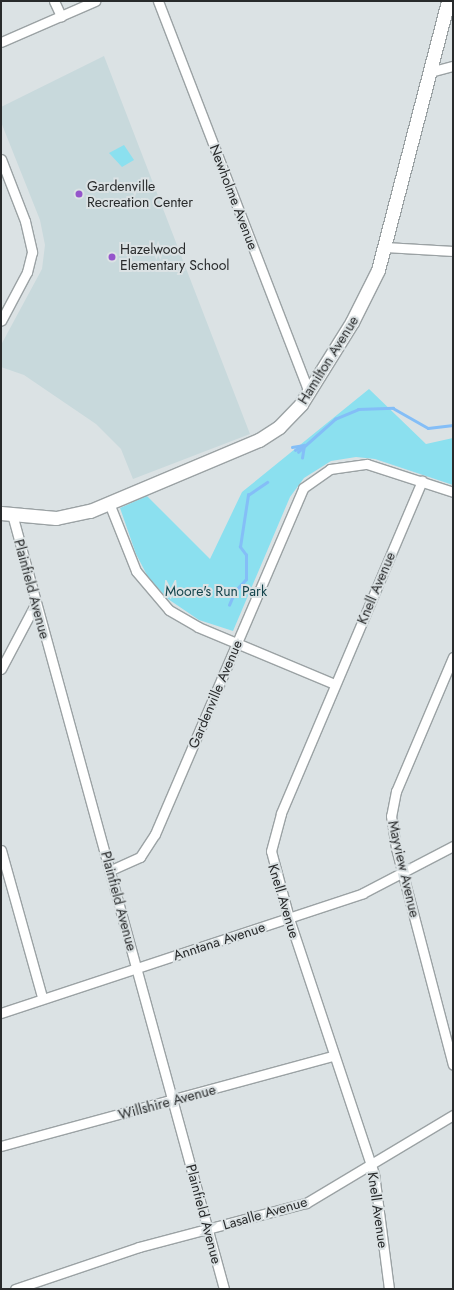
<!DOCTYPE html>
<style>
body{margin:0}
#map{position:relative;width:454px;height:1290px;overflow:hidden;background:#dbe2e4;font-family:Jost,sans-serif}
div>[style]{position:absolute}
.built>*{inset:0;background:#c8d9dc}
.green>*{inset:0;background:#8be0ef}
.stream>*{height:2.5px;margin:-1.25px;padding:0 1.25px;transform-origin:1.25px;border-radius:1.25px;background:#84bef7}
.roads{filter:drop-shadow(1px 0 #9ba2a4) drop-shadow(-1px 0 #9ba2a4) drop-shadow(0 1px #9ba2a4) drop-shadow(0 -1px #9ba2a4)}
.street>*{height:9px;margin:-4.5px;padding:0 4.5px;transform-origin:4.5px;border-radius:4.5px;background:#fff}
.secondary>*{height:13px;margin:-6.5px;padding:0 6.5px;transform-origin:6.5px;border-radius:6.5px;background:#fff}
.dots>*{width:11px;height:11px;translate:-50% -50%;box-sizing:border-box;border:2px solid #dbe2e4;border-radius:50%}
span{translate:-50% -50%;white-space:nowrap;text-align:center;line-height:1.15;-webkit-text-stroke:4px #dbe2e4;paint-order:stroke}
.poi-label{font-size:14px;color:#282a2b}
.left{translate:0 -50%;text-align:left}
.street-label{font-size:14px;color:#282a2b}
.park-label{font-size:14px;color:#14454d}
.frame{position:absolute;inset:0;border:2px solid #282a2b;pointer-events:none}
</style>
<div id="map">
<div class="built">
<div style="clip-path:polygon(104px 56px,250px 434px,133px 479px,121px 449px,96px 424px,24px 375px,1px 367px,1px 345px,42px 269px,45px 245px,40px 220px,1px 122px,1px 107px)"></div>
</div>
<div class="green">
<div style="clip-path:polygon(124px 145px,134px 160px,122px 167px,109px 153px)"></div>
<div style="clip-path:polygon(369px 389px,426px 444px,453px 438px,453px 485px,375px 459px,356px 457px,331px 461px,304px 478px,290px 497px,233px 631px,199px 620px,168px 599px,148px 577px,136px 554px,120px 508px,147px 496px,210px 559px,242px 492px)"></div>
</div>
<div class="stream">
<div style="left:292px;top:447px;width:12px;rotate:-9deg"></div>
<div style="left:295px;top:450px;width:8px;rotate:-30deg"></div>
<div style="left:298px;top:452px;width:50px;rotate:-41.7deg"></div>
<div style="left:335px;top:419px;width:25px;rotate:-23deg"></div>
<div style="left:358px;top:409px;width:35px;rotate:-2deg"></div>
<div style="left:393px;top:408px;width:40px;rotate:29.7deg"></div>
<div style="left:428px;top:428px;width:25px;rotate:-7deg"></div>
<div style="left:302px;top:458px;width:13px;rotate:-81deg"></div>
<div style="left:229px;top:605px;width:15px;rotate:-67deg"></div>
<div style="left:235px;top:591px;width:16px;rotate:-47deg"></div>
<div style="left:246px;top:579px;width:24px;rotate:-90deg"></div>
<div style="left:246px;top:555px;width:10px;rotate:-127deg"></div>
<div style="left:240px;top:547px;width:53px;rotate:-81.3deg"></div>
<div style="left:248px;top:495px;width:23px;rotate:-34deg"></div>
</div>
<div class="roads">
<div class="street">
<div style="left:54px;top:1px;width:17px;rotate:65deg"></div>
<div style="left:158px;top:1px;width:420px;rotate:68.9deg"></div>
<div style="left:1px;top:42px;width:103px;rotate:-23.6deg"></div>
<div style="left:430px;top:72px;width:24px;rotate:-15deg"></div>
<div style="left:1px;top:159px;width:66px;rotate:68.8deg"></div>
<div style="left:25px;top:221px;width:32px;rotate:77deg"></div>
<div style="left:32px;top:252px;width:21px;rotate:104deg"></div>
<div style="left:27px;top:272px;width:55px;rotate:118deg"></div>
<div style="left:385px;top:247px;width:68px;rotate:3.4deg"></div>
<div style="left:109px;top:503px;width:73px;rotate:68.3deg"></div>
<div style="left:136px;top:571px;width:51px;rotate:49.8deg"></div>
<div style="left:169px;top:610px;width:34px;rotate:30deg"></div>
<div style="left:198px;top:627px;width:147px;rotate:22.7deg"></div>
<div style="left:12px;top:514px;width:803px;rotate:74.7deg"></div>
<div style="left:453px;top:657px;width:146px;rotate:113deg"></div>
<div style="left:396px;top:791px;width:25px;rotate:101deg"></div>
<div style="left:391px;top:816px;width:32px;rotate:81deg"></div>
<div style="left:396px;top:848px;width:224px;rotate:75.3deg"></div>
<div style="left:1px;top:669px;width:75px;rotate:-62.1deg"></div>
<div style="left:1px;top:850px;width:153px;rotate:74.4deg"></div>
<div style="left:111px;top:870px;width:32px;rotate:-24deg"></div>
<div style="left:140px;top:857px;width:27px;rotate:-57deg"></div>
<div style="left:155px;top:834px;width:376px;rotate:-66.8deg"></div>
<div style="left:303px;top:488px;width:33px;rotate:-35deg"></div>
<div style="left:330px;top:469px;width:37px;rotate:-8deg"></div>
<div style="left:367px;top:464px;width:90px;rotate:18deg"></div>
<div style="left:1px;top:1013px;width:381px;rotate:-18.3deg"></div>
<div style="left:363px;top:893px;width:102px;rotate:-27.6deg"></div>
<div style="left:1px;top:1146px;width:344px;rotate:-15.2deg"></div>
<div style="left:15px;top:1289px;width:131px;rotate:-18.7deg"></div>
<div style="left:139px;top:1247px;width:173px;rotate:-14.8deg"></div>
<div style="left:306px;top:1203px;width:171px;rotate:-30.9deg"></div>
<div style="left:389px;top:1289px;width:116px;rotate:-97.4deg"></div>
<div style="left:374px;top:1174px;width:270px;rotate:-108.4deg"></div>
<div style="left:289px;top:918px;width:69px;rotate:-105deg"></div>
<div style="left:271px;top:851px;width:39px;rotate:-75deg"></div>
<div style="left:281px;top:813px;width:361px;rotate:-67deg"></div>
</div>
<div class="secondary">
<div style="left:1px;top:513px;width:55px;rotate:5.2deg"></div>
<div style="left:56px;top:518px;width:35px;rotate:-12deg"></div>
<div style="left:90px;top:511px;width:183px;rotate:-22.8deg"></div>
<div style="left:259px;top:440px;width:24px;rotate:-33deg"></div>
<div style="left:279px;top:427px;width:32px;rotate:-46deg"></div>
<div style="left:301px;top:404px;width:97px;rotate:-58.1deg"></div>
<div style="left:352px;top:322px;width:58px;rotate:-63.4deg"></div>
<div style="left:378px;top:270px;width:278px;rotate:-75.4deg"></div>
</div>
</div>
<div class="dots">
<div style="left:79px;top:194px;background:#9555cb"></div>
<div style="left:112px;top:257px;background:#9555cb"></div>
</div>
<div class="poi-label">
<span class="left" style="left:87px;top:194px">Gardenville<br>Recreation Center</span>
<span class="left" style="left:120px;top:257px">Hazelwood<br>Elementary School</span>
</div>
<div class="street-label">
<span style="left:234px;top:197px;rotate:69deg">Newholme Avenue</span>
<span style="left:328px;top:360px;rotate:-58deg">Hamilton Avenue</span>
<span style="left:376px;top:588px;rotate:-67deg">Knell Avenue</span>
<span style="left:32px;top:589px;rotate:75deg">Plainfield Avenue</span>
<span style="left:215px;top:694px;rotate:-67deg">Gardenville Avenue</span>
<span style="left:404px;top:869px;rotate:77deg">Mayview Avenue</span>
<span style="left:119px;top:901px;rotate:75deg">Plainfield Avenue</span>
<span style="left:284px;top:901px;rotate:73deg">Knell Avenue</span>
<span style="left:219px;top:941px;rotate:-18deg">Anntana Avenue</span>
<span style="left:167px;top:1102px;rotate:-15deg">Willshire Avenue</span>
<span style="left:378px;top:1210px;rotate:82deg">Knell Avenue</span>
<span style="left:265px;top:1213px;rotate:-16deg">Lasalle Avenue</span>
<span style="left:204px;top:1214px;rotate:75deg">Plainfield Avenue</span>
</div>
<div class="park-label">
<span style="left:216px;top:591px">Moore's Run Park</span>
</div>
<div class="frame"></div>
</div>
